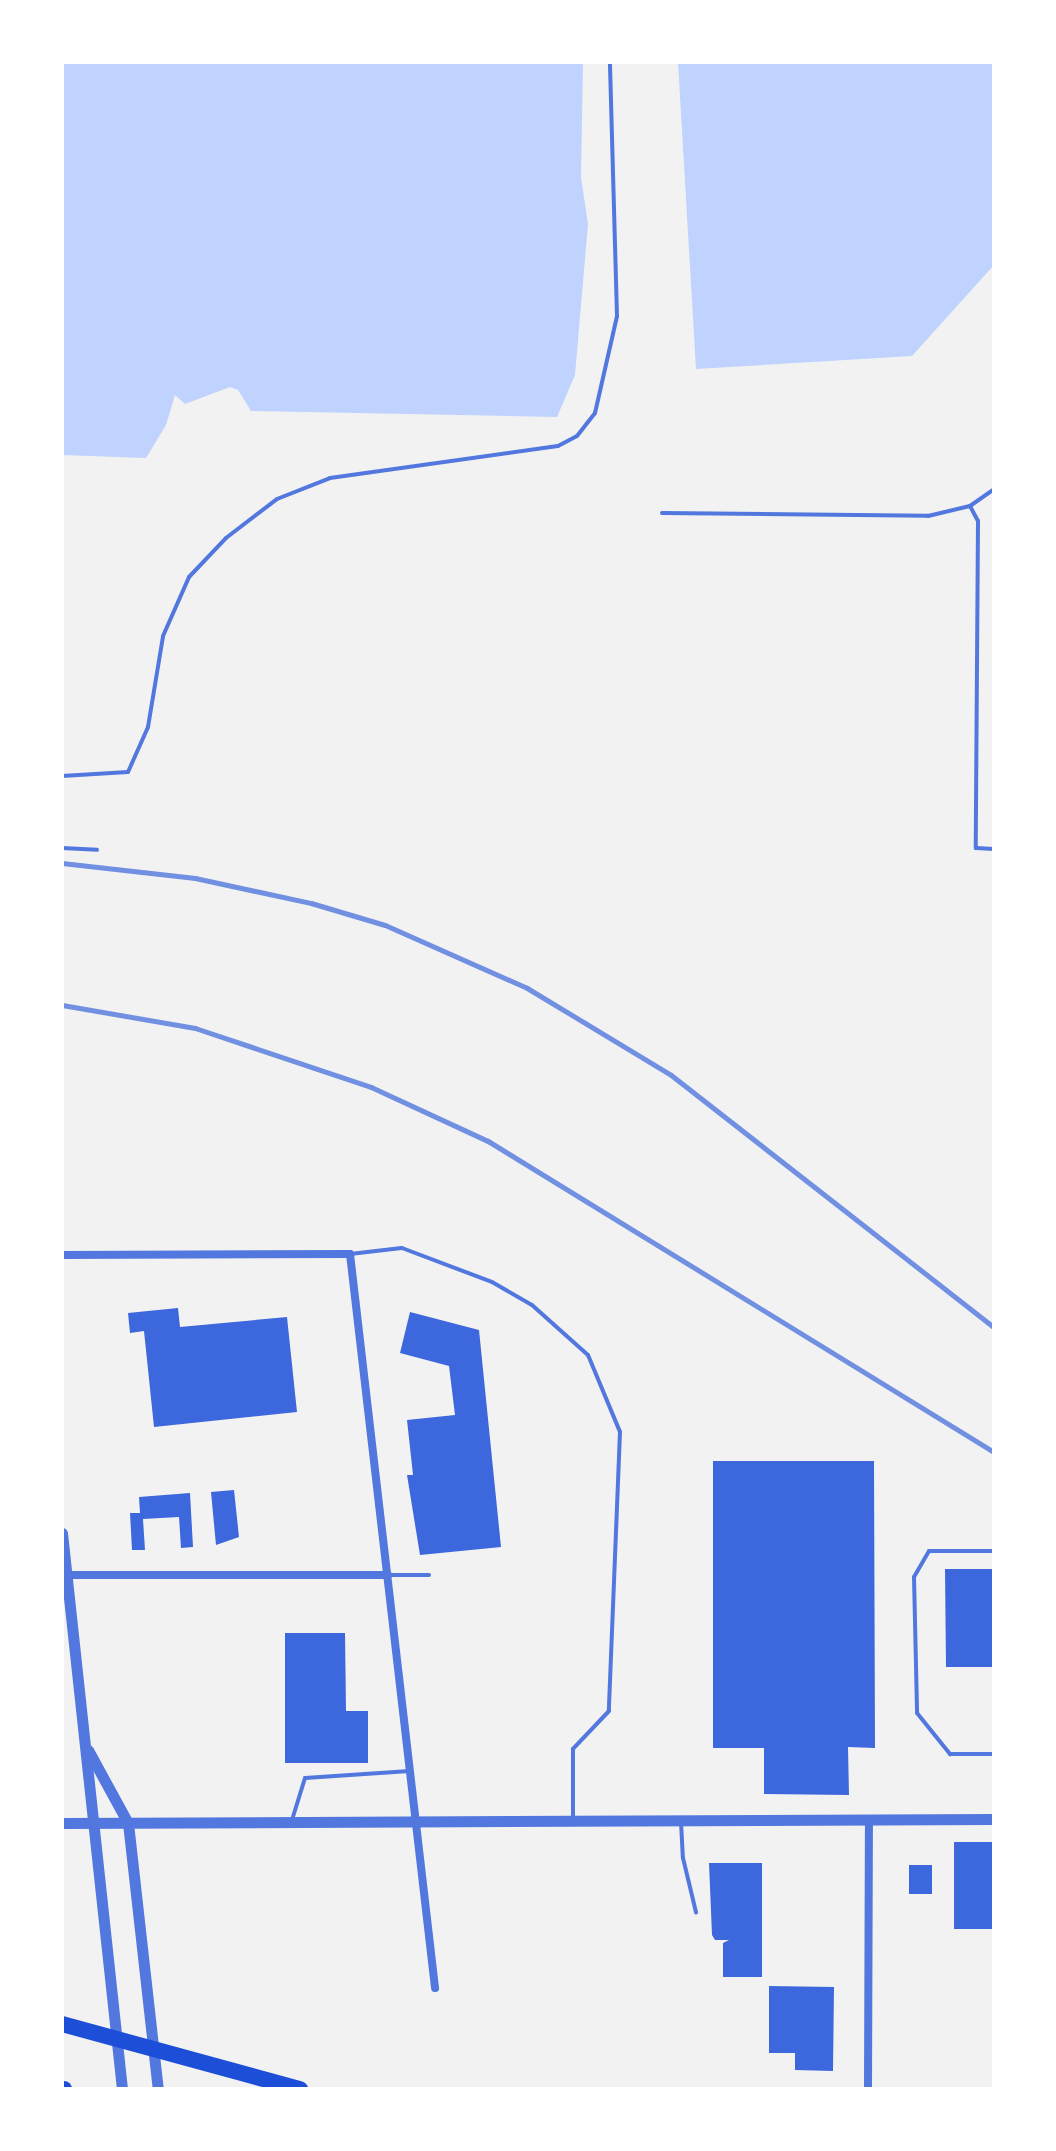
<!DOCTYPE html>
<style>
body{margin:0}
#map{position:relative;width:1056px;height:2151px;overflow:hidden;background:#f2f2f2;font-family:"Alegreya Sans",sans-serif}
div>[style]{position:absolute}
.water>*{inset:0;background:#bfd3fe}
.building>*{inset:0;background:#3d67dc}
.service>*{height:4px;margin:-2px;padding:0 2px;transform-origin:2px;border-radius:2px;background:#5277de}
.minor>*{height:8px;margin:-4px;padding:0 4px;transform-origin:4px;border-radius:4px;background:#5277de}
.tertiary>*{height:11px;margin:-5.5px;padding:0 5.5px;transform-origin:5.5px;border-radius:5.5px;background:#5277de}
.motorway>*{height:16px;margin:-8px;padding:0 8px;transform-origin:8px;border-radius:8px;background:#1d4ed8}
.rail>*{height:5px;margin:-2.5px;padding:0 2.5px;transform-origin:2.5px;border-radius:2.5px;background:#7290e2}
span{translate:-50% -50%;white-space:nowrap;text-align:center;line-height:1.15;-webkit-text-stroke:6px #fff;paint-order:stroke}
.frame{position:absolute;inset:0;border:64px solid #fff;pointer-events:none}
</style>
<div id="map">
<div class="water">
<div style="clip-path:polygon(62px 62px,583px 62px,581px 177px,588px 224px,575px 375px,557px 417px,251px 411px,238px 390px,230px 387px,185px 404px,175px 395px,166px 425px,146px 458px,62px 455px)"></div>
<div style="clip-path:polygon(678px 62px,994px 62px,994px 265px,912px 356px,696px 369px)"></div>
</div>
<div class="building">
<div style="clip-path:polygon(178px 1308px,180px 1327px,287px 1317px,297px 1412px,154px 1427px,144px 1331px,130px 1333px,128px 1313px)"></div>
<div style="clip-path:polygon(410px 1312px,479px 1330px,501px 1547px,420px 1555px,407px 1475px,413px 1475px,407px 1420px,455px 1415px,449px 1366px,400px 1353px)"></div>
<div style="clip-path:polygon(713px 1461px,874px 1461px,875px 1748px,848px 1747px,849px 1795px,764px 1794px,764px 1748px,713px 1748px)"></div>
<div style="clip-path:polygon(234px 1490px,239px 1537px,216px 1545px,211px 1492px)"></div>
<div style="clip-path:polygon(190px 1493px,193px 1547px,181px 1548px,179px 1517px,143px 1519px,145px 1550px,132px 1550px,130px 1513px,140px 1513px,139px 1497px)"></div>
<div style="clip-path:polygon(945px 1569px,994px 1569px,994px 1667px,946px 1667px)"></div>
<div style="clip-path:polygon(285px 1633px,345px 1633px,346px 1711px,368px 1711px,368px 1763px,285px 1763px)"></div>
<div style="clip-path:polygon(954px 1842px,994px 1842px,994px 1929px,954px 1929px)"></div>
<div style="clip-path:polygon(709px 1863px,762px 1863px,762px 1977px,723px 1977px,723px 1943px,729px 1940px,715px 1940px,712px 1935px)"></div>
<div style="clip-path:polygon(909px 1865px,932px 1865px,932px 1894px,909px 1894px)"></div>
<div style="clip-path:polygon(769px 1986px,834px 1987px,833px 2071px,795px 2070px,795px 2053px,769px 2053px)"></div>
</div>
<div class="service">
<div style="left:970px;top:506px;width:17px;rotate:62deg"></div>
<div style="left:978px;top:521px;width:327px;rotate:90.4deg"></div>
<div style="left:976px;top:848px;width:18px;rotate:3deg"></div>
<div style="left:662px;top:513px;width:266px;rotate:0.6deg"></div>
<div style="left:928px;top:516px;width:43px;rotate:-13.4deg"></div>
<div style="left:970px;top:506px;width:29px;rotate:-35deg"></div>
<div style="left:62px;top:776px;width:66px;rotate:-3.5deg"></div>
<div style="left:128px;top:772px;width:49px;rotate:-66deg"></div>
<div style="left:148px;top:727px;width:92px;rotate:-80.6deg"></div>
<div style="left:163px;top:636px;width:64px;rotate:-66.2deg"></div>
<div style="left:189px;top:577px;width:54px;rotate:-46.5deg"></div>
<div style="left:226px;top:538px;width:64px;rotate:-37.4deg"></div>
<div style="left:277px;top:499px;width:57px;rotate:-21.6deg"></div>
<div style="left:330px;top:478px;width:230px;rotate:-8deg"></div>
<div style="left:558px;top:446px;width:21px;rotate:-28deg"></div>
<div style="left:577px;top:436px;width:29px;rotate:-52deg"></div>
<div style="left:595px;top:413px;width:99px;rotate:-77.2deg"></div>
<div style="left:617px;top:316px;width:254px;rotate:-91.6deg"></div>
<div style="left:62px;top:848px;width:35px;rotate:3deg"></div>
<div style="left:350px;top:1254px;width:52px;rotate:-6.6deg"></div>
<div style="left:402px;top:1248px;width:96px;rotate:20.7deg"></div>
<div style="left:492px;top:1282px;width:46px;rotate:29.9deg"></div>
<div style="left:532px;top:1305px;width:75px;rotate:41.8deg"></div>
<div style="left:588px;top:1355px;width:83px;rotate:67.4deg"></div>
<div style="left:620px;top:1432px;width:279px;rotate:92.3deg"></div>
<div style="left:609px;top:1711px;width:52px;rotate:133.5deg"></div>
<div style="left:573px;top:1749px;width:69px;rotate:90deg"></div>
<div style="left:994px;top:1551px;width:65px;rotate:180deg"></div>
<div style="left:929px;top:1551px;width:30px;rotate:120deg"></div>
<div style="left:914px;top:1577px;width:136px;rotate:88.7deg"></div>
<div style="left:917px;top:1713px;width:53px;rotate:51.2deg"></div>
<div style="left:950px;top:1754px;width:44px"></div>
<div style="left:388px;top:1575px;width:41px"></div>
<div style="left:292px;top:1820px;width:44px;rotate:-72.8deg"></div>
<div style="left:305px;top:1778px;width:105px;rotate:-3.8deg"></div>
<div style="left:681px;top:1822px;width:36px;rotate:87deg"></div>
<div style="left:683px;top:1858px;width:56px;rotate:76.5deg"></div>
</div>
<div class="minor">
<div style="left:62px;top:1255px;width:288px;rotate:-0.2deg"></div>
<div style="left:350px;top:1254px;width:739px;rotate:83.39deg"></div>
<div style="left:64px;top:1575px;width:324px"></div>
<div style="left:868px;top:2089px;width:269px;rotate:-89.8deg"></div>
</div>
<div class="tertiary">
<div style="left:62px;top:1533px;width:559px;rotate:83.84deg"></div>
<div style="left:88px;top:1750px;width:83px;rotate:61.3deg"></div>
<div style="left:128px;top:1823px;width:268px;rotate:83.6deg"></div>
<div style="left:62px;top:1823px;width:932px;rotate:-0.25deg"></div>
</div>
<div class="motorway">
<div style="left:62px;top:2024px;width:247px;rotate:15.3deg"></div>
<div style="left:62px;top:2089px;width:2px"></div>
</div>
<div class="rail">
<div style="left:62px;top:863px;width:134px;rotate:6.4deg"></div>
<div style="left:195px;top:878px;width:119px;rotate:12.2deg"></div>
<div style="left:311px;top:903px;width:77px;rotate:16.6deg"></div>
<div style="left:385px;top:925px;width:155px;rotate:23.9deg"></div>
<div style="left:527px;top:988px;width:168px;rotate:31.1deg"></div>
<div style="left:671px;top:1075px;width:410px;rotate:38deg"></div>
<div style="left:62px;top:1005px;width:135px;rotate:9.8deg"></div>
<div style="left:195px;top:1028px;width:186px;rotate:18.5deg"></div>
<div style="left:371px;top:1087px;width:129px;rotate:24.8deg"></div>
<div style="left:488px;top:1141px;width:594px;rotate:31.58deg"></div>
</div>
<div class="frame"></div>
</div>
